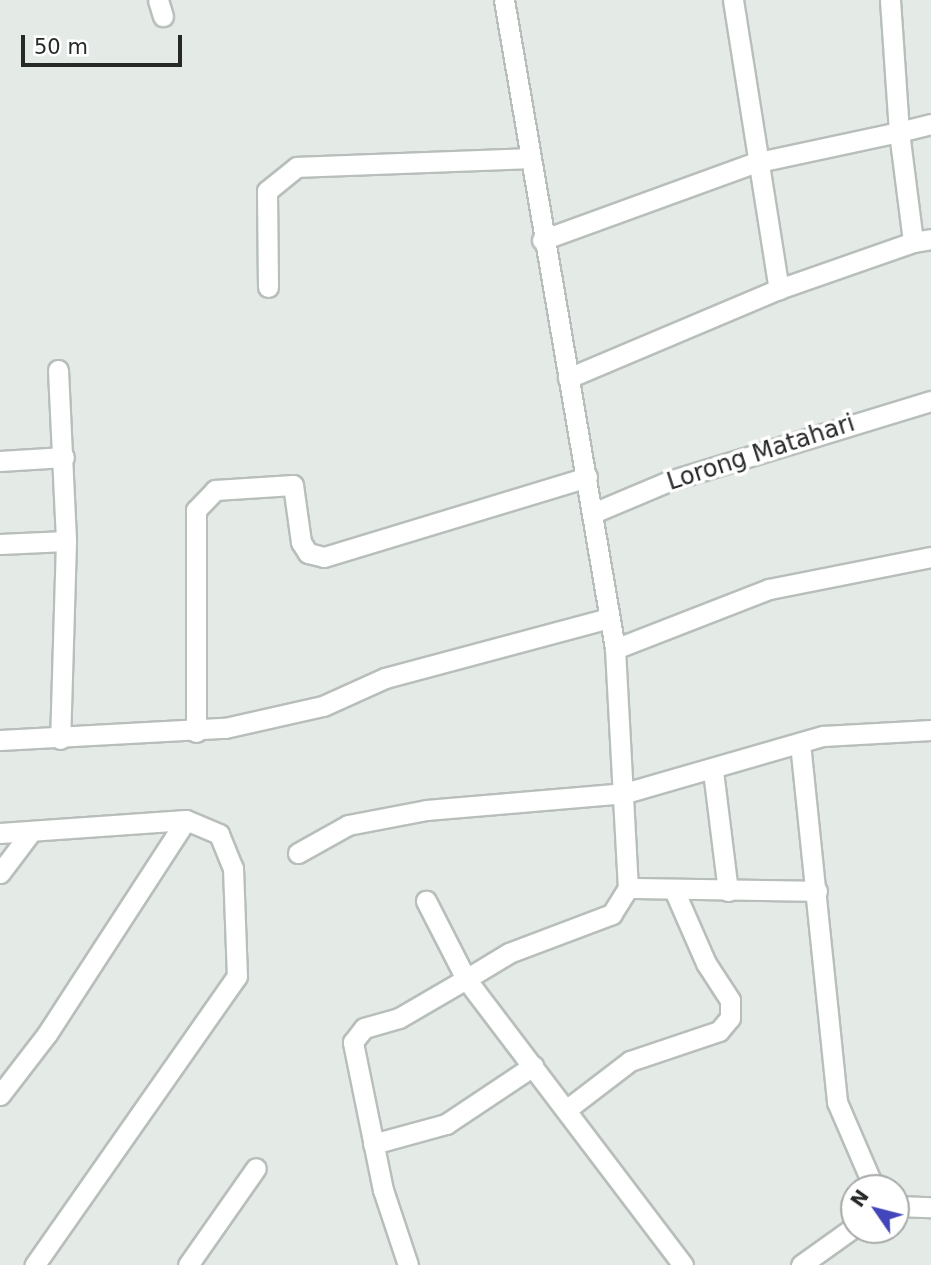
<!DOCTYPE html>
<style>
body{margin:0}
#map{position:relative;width:931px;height:1265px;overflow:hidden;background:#e4ebe7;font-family:"DejaVu Sans",sans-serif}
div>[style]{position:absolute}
.roads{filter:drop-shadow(2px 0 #b8bfbb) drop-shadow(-2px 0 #b8bfbb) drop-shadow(0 2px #b8bfbb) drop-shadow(0 -2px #b8bfbb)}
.street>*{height:19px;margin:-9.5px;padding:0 9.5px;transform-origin:9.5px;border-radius:9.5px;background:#fff}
span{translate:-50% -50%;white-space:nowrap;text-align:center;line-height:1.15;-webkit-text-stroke:7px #fff;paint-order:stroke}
.street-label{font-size:24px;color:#262927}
.north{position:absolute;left:840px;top:1174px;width:70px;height:70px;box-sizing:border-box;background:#fff;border:2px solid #a8a9a9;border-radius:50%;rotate:305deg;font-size:19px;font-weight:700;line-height:28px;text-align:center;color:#262927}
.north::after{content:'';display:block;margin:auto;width:24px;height:32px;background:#4345ba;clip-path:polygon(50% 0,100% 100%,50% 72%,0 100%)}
.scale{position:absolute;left:21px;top:35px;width:161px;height:32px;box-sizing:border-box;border:4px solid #262927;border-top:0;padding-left:9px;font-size:21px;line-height:24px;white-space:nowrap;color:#262927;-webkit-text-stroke:5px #fff;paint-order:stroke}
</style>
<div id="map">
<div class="roads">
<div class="street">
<div style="left:158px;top:0;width:17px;rotate:73deg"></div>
<div style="left:504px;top:0;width:658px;rotate:80.29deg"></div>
<div style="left:615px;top:649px;width:239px;rotate:86.9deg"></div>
<div style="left:628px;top:888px;width:31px;rotate:122deg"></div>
<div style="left:612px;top:914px;width:110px;rotate:159.3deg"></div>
<div style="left:509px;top:953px;width:50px;rotate:148.8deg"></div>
<div style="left:466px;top:979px;width:359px;rotate:52.8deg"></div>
<div style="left:733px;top:0;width:293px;rotate:81deg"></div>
<div style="left:931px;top:124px;width:33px;rotate:166deg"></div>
<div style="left:899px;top:132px;width:111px;rotate:82.7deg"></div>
<div style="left:913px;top:242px;width:18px;rotate:-9deg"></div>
<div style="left:542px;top:240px;width:226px;rotate:-20deg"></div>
<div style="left:754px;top:163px;width:148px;rotate:-12.1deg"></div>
<div style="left:899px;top:132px;width:132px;rotate:-93.9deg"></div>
<div style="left:268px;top:287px;width:96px;rotate:-90.6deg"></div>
<div style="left:267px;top:191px;width:38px;rotate:-39deg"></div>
<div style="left:297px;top:167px;width:233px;rotate:-2.2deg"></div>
<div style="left:58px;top:370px;width:171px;rotate:87.3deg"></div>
<div style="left:66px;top:541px;width:198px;rotate:91.7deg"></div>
<div style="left:568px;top:378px;width:229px;rotate:-22.9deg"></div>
<div style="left:779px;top:289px;width:142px;rotate:-19.3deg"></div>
<div style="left:0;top:461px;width:64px;rotate:-3.6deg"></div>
<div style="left:593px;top:513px;width:82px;rotate:-22.8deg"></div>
<div style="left:669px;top:481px;width:274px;rotate:-17deg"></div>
<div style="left:0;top:544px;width:66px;rotate:-2.6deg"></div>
<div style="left:615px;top:649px;width:165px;rotate:-21.3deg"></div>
<div style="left:769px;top:589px;width:165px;rotate:-11.2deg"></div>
<div style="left:196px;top:732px;width:222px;rotate:-90deg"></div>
<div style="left:196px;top:510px;width:28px;rotate:-46deg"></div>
<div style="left:215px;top:490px;width:78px;rotate:-3.7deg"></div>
<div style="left:293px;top:485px;width:58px;rotate:82deg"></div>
<div style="left:301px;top:542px;width:13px;rotate:58deg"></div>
<div style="left:308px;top:553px;width:16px;rotate:14deg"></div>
<div style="left:324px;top:557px;width:275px;rotate:-16.9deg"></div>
<div style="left:0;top:740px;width:225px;rotate:-3.1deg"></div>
<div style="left:225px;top:728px;width:100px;rotate:-12.7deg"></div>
<div style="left:323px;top:706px;width:68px;rotate:-24.3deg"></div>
<div style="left:385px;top:678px;width:232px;rotate:-15deg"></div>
<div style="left:800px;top:743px;width:361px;rotate:84.1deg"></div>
<div style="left:837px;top:1102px;width:94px;rotate:66.7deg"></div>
<div style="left:713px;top:771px;width:121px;rotate:82.9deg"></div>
<div style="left:0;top:833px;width:186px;rotate:-4deg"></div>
<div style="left:186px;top:820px;width:36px;rotate:23deg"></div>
<div style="left:219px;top:834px;width:37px;rotate:68deg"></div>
<div style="left:233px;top:868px;width:108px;rotate:87.9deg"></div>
<div style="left:237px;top:976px;width:353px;rotate:125deg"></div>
<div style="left:298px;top:853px;width:57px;rotate:-29.2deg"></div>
<div style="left:348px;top:825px;width:80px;rotate:-10.8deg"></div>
<div style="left:427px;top:810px;width:199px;rotate:-4.9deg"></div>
<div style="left:625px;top:793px;width:206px;rotate:-16.1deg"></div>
<div style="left:823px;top:736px;width:108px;rotate:-3.2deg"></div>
<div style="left:0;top:873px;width:51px;rotate:-52.9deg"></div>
<div style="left:628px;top:888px;width:189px;rotate:0.9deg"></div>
<div style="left:0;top:1095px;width:77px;rotate:-52.4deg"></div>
<div style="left:47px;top:1034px;width:255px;rotate:-57deg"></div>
<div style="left:566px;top:1110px;width:81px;rotate:-37.4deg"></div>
<div style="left:630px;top:1061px;width:94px;rotate:-18.6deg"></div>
<div style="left:719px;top:1031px;width:17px;rotate:-50deg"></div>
<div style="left:730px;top:1018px;width:18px;rotate:-90deg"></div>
<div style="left:730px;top:1000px;width:44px;rotate:-123deg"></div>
<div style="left:706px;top:963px;width:80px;rotate:-113.7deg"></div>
<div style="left:373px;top:1144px;width:76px;rotate:-15.3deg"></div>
<div style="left:446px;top:1124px;width:105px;rotate:-33.7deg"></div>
<div style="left:896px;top:1206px;width:35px;rotate:2deg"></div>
<div style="left:188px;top:1265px;width:118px;rotate:-55deg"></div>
<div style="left:408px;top:1265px;width:79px;rotate:-108.4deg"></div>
<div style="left:383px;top:1190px;width:151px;rotate:-101.5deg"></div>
<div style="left:353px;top:1042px;width:18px;rotate:-52deg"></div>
<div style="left:364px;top:1028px;width:36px;rotate:-16deg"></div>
<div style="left:399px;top:1018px;width:78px;rotate:-30.2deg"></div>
<div style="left:466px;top:979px;width:88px;rotate:-117.1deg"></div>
<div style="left:801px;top:1265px;width:65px;rotate:-35.6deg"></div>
</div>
</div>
<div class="street-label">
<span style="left:761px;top:453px;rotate:-18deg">Lorong Matahari</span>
</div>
<div class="north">N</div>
<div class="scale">50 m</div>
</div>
